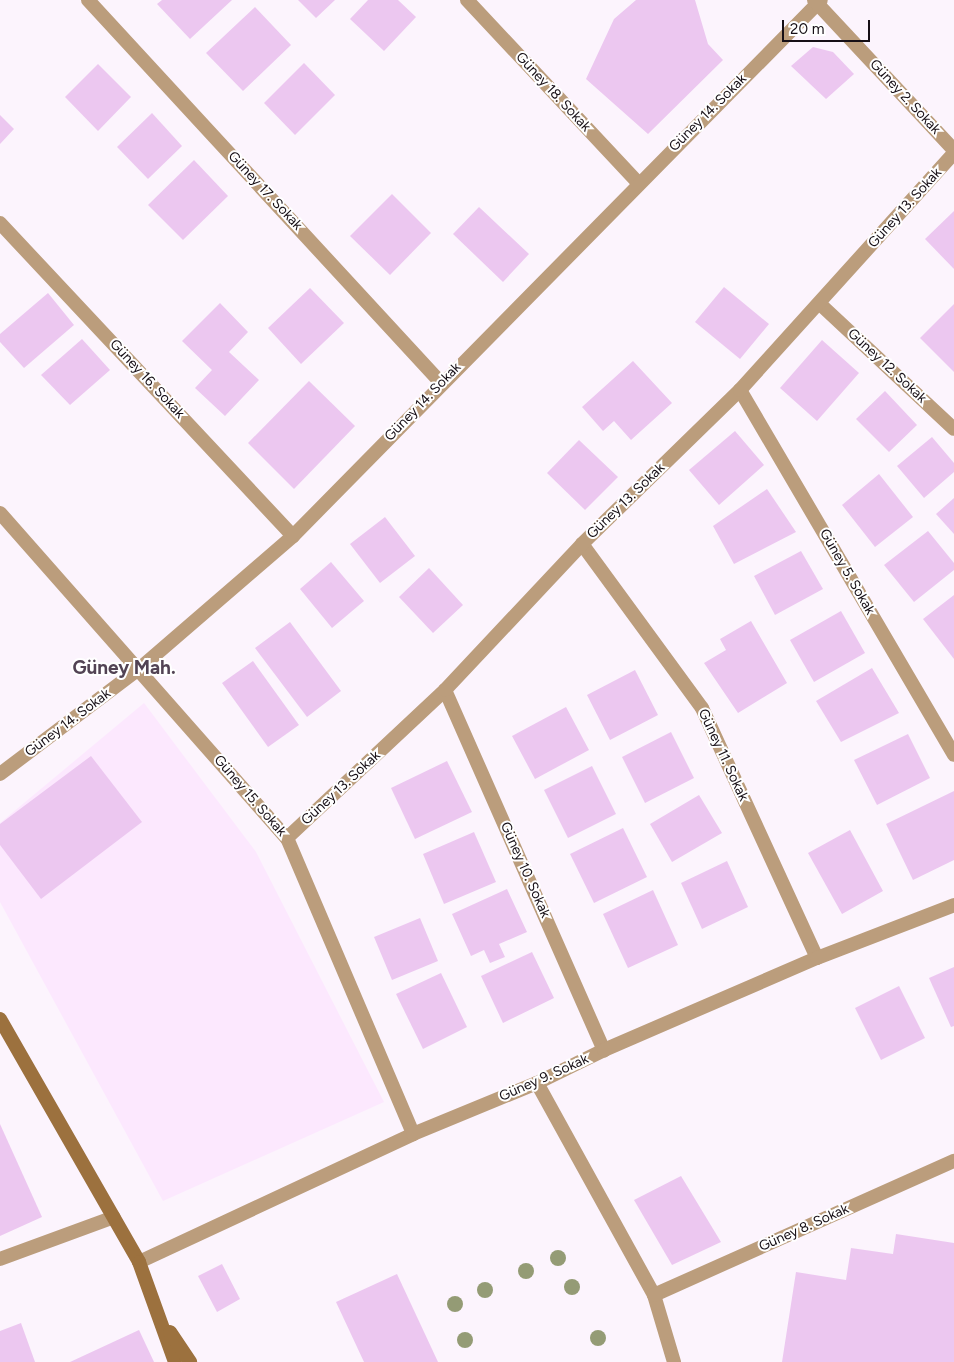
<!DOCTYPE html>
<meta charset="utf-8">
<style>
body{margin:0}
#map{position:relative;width:954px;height:1362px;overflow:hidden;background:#fcf4fd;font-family:Figtree,sans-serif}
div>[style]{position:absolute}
.built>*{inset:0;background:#fce8fe}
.building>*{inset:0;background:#ecc7f0}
.minor>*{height:14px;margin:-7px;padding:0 7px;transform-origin:7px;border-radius:7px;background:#bb9d7c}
.tertiary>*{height:14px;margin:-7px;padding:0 7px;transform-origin:7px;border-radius:7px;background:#bb9d7c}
.secondary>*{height:14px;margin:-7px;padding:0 7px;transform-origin:7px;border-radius:7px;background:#9c713e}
.trees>*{width:16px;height:16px;margin:-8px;border-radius:50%;background:#949b75}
span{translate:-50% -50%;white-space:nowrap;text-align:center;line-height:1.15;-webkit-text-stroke:4px #fff;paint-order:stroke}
.street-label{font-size:14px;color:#160f16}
.district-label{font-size:19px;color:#524354;font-weight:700}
.scale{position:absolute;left:782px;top:20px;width:88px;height:22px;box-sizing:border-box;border:2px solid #160f16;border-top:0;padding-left:6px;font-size:15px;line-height:18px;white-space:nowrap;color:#160f16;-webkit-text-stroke:4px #fff;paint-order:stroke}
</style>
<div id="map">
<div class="built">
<div style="clip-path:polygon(144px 703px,256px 852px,384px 1102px,163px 1201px,0 902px,0 823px)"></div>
</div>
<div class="building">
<div style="clip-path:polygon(162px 0,232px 0,190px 39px,157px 4px)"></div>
<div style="clip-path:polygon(298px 0,335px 0,316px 18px)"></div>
<div style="clip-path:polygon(368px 0,398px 0,416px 17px,384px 51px,350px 19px)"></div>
<div style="clip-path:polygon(636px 0,695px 0,708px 44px,723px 60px,648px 134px,586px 79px,614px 19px)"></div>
<div style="clip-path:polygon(255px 7px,291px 45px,243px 91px,206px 53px)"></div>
<div style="clip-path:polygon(813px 47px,833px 52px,854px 74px,826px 99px,791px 66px)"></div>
<div style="clip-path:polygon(304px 63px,335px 95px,295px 135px,264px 103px)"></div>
<div style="clip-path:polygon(98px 64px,131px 97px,98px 131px,65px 97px)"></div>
<div style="clip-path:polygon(152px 113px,182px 146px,148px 179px,117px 147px)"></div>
<div style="clip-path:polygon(0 115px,14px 129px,0 144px)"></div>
<div style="clip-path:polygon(194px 160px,228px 196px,183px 240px,148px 205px)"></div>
<div style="clip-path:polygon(392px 194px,431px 233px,390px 275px,350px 236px)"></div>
<div style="clip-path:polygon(479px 207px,529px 254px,503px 282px,453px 234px)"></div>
<div style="clip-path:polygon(954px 211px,954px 269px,925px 239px)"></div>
<div style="clip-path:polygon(724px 287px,769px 324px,740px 359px,695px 322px)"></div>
<div style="clip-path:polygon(310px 288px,344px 323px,301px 364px,268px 328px)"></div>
<div style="clip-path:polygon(48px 293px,74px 325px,24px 368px,0 342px,0 334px)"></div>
<div style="clip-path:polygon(220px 303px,248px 332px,229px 352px,259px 380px,225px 416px,195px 388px,212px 370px,182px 341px)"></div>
<div style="clip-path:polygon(954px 304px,954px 372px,920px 338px)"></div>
<div style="clip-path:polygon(82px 339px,110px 370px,70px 405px,41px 375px)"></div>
<div style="clip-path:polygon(822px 340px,859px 373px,817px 421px,780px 388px)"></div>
<div style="clip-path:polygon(633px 361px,672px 403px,631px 440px,614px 421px,603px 431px,582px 407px)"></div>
<div style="clip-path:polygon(309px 381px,355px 426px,294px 489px,248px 443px)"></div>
<div style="clip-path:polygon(885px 391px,917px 425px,889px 452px,856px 419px)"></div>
<div style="clip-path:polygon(735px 431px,764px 465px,719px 505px,689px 470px)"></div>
<div style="clip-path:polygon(932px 437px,954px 463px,954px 472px,924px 498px,897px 466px)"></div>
<div style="clip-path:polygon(579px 440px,618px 477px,585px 510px,547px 473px)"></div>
<div style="clip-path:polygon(879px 474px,913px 517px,875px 547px,842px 505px)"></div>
<div style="clip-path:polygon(767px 489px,796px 532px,734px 564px,713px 526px)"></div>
<div style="clip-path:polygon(954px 498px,954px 534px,936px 514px)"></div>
<div style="clip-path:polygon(385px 517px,415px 556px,380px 583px,350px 544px)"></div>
<div style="clip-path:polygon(928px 531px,954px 563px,954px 570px,914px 602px,884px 565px)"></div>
<div style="clip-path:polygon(801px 551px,823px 589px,775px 615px,754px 576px)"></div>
<div style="clip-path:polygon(331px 562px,364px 601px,332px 628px,300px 589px)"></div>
<div style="clip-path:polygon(429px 568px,463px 605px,433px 633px,399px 597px)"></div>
<div style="clip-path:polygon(954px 595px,954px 659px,923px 619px)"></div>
<div style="clip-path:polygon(841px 611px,865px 653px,814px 682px,790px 640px)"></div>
<div style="clip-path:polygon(751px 621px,787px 683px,738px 713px,704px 663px,726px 650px,720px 639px)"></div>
<div style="clip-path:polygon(290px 622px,341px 691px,307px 717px,255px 648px)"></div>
<div style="clip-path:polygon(253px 661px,299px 725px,268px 747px,222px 683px)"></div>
<div style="clip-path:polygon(872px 668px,899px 713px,841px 742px,816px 701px)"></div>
<div style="clip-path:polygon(635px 670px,658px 715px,610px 740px,587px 695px)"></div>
<div style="clip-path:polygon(566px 707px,589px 750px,535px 779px,512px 736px)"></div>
<div style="clip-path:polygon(671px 732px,694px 778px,645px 803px,622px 757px)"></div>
<div style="clip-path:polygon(908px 734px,930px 778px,877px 805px,854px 760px)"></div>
<div style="clip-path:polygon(91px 756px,142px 822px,41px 899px,0 845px,0 824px)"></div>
<div style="clip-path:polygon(447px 761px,472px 812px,415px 839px,391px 788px)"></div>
<div style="clip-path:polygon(592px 766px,616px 814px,568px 838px,544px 790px)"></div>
<div style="clip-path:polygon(954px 791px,954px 860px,913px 880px,886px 824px)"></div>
<div style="clip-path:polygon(699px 795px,722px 833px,672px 862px,650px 824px)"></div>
<div style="clip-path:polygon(623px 828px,647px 877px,594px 903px,570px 854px)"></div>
<div style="clip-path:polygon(850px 830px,883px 891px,842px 914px,808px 853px)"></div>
<div style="clip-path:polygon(474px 832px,496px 882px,444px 904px,423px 854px)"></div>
<div style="clip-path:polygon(727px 861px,748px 907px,702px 929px,681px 883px)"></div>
<div style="clip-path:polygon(507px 889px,527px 932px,499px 944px,505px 957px,490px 963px,484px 950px,471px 956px,452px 914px)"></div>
<div style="clip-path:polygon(653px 890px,678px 945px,628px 968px,603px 914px)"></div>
<div style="clip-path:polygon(420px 918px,438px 961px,392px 980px,374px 937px)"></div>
<div style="clip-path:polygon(532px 952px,554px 998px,503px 1023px,481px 976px)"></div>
<div style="clip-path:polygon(954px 967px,954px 1026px,951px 1027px,929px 978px)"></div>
<div style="clip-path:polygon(441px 973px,467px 1027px,423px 1049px,396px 994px)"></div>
<div style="clip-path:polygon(899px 986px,925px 1038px,881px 1060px,855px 1008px)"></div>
<div style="clip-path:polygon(0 1124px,42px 1217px,0 1236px)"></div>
<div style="clip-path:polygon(681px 1176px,721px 1242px,672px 1265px,634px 1200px)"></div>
<div style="clip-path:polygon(896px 1234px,954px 1243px,954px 1362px,782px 1362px,796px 1272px,846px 1280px,851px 1248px,893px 1254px)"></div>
<div style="clip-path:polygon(222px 1264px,240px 1299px,217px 1312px,198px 1276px)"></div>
<div style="clip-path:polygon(397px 1274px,438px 1362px,364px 1362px,336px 1302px)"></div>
<div style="clip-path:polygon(21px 1323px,35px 1362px,0 1362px,0 1331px)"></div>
<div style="clip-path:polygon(139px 1330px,154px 1362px,70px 1362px)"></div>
</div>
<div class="minor">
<div style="left:88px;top:0;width:521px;rotate:47.33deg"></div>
<div style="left:467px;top:0;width:250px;rotate:46.9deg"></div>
<div style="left:0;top:223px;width:429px;rotate:46.9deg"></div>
<div style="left:820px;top:304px;width:183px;rotate:43deg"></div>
<div style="left:740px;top:390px;width:423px;rotate:59.6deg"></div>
<div style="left:0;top:513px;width:434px;rotate:48.6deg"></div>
<div style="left:287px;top:838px;width:322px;rotate:66.9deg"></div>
<div style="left:582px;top:544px;width:203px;rotate:53.8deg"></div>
<div style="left:702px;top:708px;width:275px;rotate:65.3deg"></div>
<div style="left:445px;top:690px;width:394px;rotate:66.2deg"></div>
<div style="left:0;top:774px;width:174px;rotate:-37.1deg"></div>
<div style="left:139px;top:669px;width:203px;rotate:-40.8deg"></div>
<div style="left:293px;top:536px;width:752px;rotate:-45.43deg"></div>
<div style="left:287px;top:838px;width:216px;rotate:-43.1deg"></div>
<div style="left:445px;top:690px;width:200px;rotate:-46.8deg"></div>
<div style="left:582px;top:544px;width:221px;rotate:-44.3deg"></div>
<div style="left:740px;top:390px;width:319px;rotate:-47.9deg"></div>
<div style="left:537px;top:1083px;width:242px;rotate:61.1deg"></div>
<div style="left:654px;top:1295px;width:70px;rotate:73.4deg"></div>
<div style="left:0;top:1259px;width:121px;rotate:-20.2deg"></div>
<div style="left:654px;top:1295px;width:329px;rotate:-24.1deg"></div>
</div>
<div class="tertiary">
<div style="left:814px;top:0;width:205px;rotate:47deg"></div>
<div style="left:139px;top:1262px;width:302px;rotate:-25deg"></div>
<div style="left:413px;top:1134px;width:134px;rotate:-22.4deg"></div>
<div style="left:537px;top:1083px;width:75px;rotate:-26.2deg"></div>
<div style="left:604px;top:1050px;width:232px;rotate:-23.4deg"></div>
<div style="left:817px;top:958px;width:147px;rotate:-21.1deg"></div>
</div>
<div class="secondary">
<div style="left:0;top:1019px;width:280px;rotate:60.2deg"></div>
<div style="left:139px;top:1262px;width:106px;rotate:70.2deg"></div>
<div style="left:170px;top:1332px;width:36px;rotate:56deg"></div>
</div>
<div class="trees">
<div style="left:558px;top:1258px"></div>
<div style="left:526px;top:1271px"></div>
<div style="left:572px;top:1287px"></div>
<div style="left:485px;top:1290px"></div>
<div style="left:455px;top:1304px"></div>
<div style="left:598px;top:1338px"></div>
<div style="left:465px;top:1340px"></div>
</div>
<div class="street-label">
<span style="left:553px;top:92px;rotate:47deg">Güney 18. Sokak</span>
<span style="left:905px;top:97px;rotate:47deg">Güney 2. Sokak</span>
<span style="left:708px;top:113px;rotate:-45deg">Güney 14. Sokak</span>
<span style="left:265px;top:191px;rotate:47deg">Güney 17. Sokak</span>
<span style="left:905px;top:208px;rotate:-48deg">Güney 13. Sokak</span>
<span style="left:887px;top:366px;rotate:43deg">Güney 12. Sokak</span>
<span style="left:147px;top:379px;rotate:47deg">Güney 16. Sokak</span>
<span style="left:423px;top:402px;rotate:-46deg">Güney 14. Sokak</span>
<span style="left:626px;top:501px;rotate:-44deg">Güney 13. Sokak</span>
<span style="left:847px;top:572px;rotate:60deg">Güney 5. Sokak</span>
<span style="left:68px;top:723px;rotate:-37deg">Güney 14. Sokak</span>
<span style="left:723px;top:755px;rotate:65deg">Güney 11. Sokak</span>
<span style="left:341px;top:788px;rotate:-43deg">Güney 13. Sokak</span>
<span style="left:250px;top:796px;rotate:49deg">Güney 15. Sokak</span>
<span style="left:525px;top:870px;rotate:66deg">Güney 10. Sokak</span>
<span style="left:544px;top:1078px;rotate:-24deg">Güney 9. Sokak</span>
<span style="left:804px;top:1228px;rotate:-24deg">Güney 8. Sokak</span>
</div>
<div class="district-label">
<span style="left:124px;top:668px">Güney Mah.</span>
</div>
<div class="scale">20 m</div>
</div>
